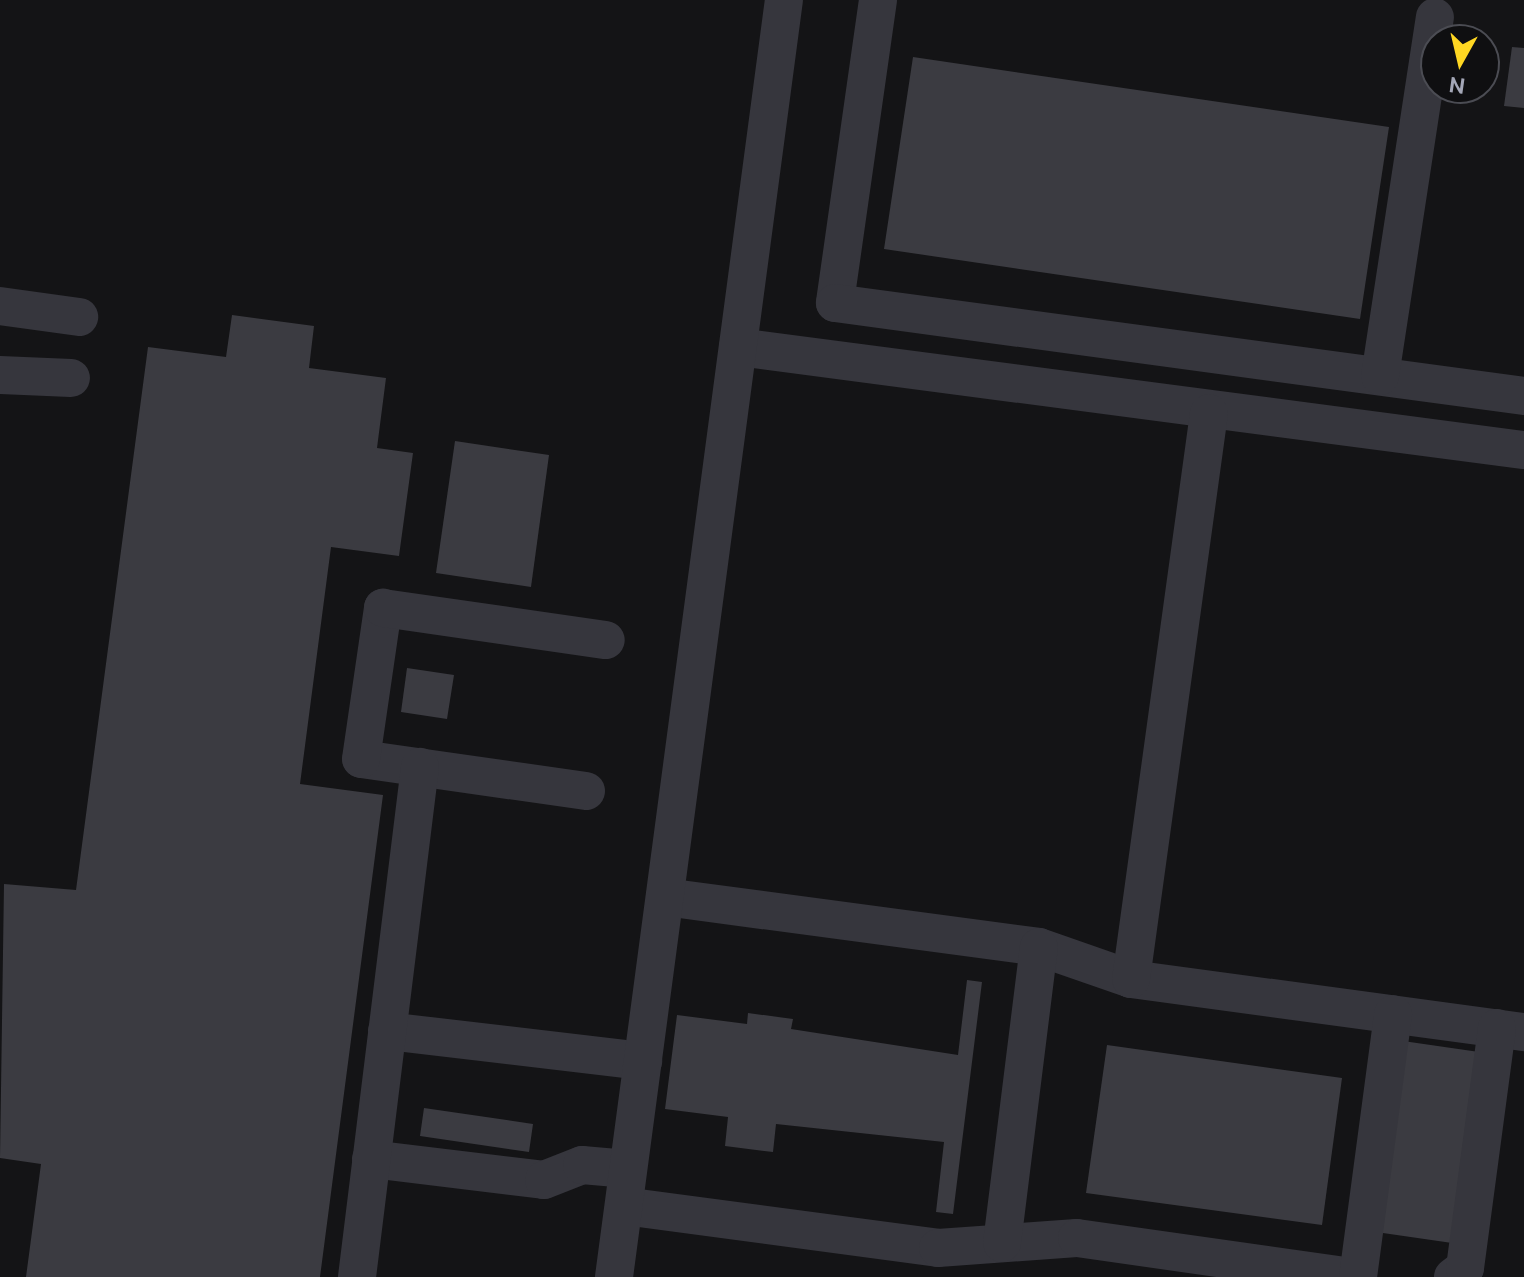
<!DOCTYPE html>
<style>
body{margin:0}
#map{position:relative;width:1524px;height:1277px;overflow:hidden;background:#141416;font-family:Ubuntu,sans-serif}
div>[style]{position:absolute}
.building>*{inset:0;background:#3b3b41}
.minor>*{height:38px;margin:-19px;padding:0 19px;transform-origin:19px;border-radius:19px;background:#36363d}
span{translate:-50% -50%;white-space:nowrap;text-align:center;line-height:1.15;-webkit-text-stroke:6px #0f0f11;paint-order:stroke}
.north{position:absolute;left:1420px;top:24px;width:80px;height:80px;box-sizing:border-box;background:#0f0f11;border:2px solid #4b4c53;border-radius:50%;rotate:188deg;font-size:22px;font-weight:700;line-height:32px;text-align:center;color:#a4a7b7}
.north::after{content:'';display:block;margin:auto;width:28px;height:36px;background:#ffd722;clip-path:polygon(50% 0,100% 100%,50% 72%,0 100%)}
</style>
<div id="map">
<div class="building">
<div style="clip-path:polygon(1512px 47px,1524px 48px,1524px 108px,1504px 106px)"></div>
<div style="clip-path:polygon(913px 57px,1389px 127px,1360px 319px,884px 249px)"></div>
<div style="clip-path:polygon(232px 315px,314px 326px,309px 368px,386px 378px,377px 448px,413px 453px,399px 556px,331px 547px,300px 784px,383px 795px,320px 1277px,26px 1277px,41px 1164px,0 1158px,4px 884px,76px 890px,148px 347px,226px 357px)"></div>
<div style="clip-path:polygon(455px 441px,549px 455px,531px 587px,436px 573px)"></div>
<div style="clip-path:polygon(407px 668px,454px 675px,447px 719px,401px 712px)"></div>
<div style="clip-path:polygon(967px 980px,982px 982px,953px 1214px,936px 1212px,944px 1142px,776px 1124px,773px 1152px,725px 1146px,728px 1117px,665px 1109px,677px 1015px,747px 1024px,748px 1013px,793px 1019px,791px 1029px,958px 1055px)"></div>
<div style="clip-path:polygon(1403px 1041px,1486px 1053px,1459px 1244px,1376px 1232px)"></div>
<div style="clip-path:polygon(1107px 1045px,1342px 1078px,1322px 1225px,1086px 1193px)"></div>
<div style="clip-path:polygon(424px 1108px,533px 1124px,529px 1152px,420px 1136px)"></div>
</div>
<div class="minor">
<div style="left:878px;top:0;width:306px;rotate:98.1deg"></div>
<div style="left:835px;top:303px;width:695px;rotate:7.69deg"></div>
<div style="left:0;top:306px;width:80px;rotate:7.9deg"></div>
<div style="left:738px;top:347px;width:793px;rotate:7.47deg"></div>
<div style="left:0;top:375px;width:71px;rotate:2.4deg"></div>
<div style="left:1380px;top:376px;width:363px;rotate:-81.3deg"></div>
<div style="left:586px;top:791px;width:227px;rotate:-171.9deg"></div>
<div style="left:361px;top:759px;width:153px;rotate:-81.7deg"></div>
<div style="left:383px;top:608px;width:225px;rotate:8.2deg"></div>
<div style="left:665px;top:897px;width:377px;rotate:7.6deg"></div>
<div style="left:1039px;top:947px;width:97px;rotate:19.2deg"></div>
<div style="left:1131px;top:979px;width:397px;rotate:7.7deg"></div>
<div style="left:1131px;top:979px;width:571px;rotate:-82.15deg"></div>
<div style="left:387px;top:1031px;width:258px;rotate:6.7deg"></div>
<div style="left:371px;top:1159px;width:174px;rotate:6.9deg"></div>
<div style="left:544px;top:1180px;width:41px;rotate:-21.5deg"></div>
<div style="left:582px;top:1165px;width:46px;rotate:5deg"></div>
<div style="left:624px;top:1206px;width:317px;rotate:7.6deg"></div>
<div style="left:938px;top:1248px;width:139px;rotate:-4.1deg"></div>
<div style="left:1077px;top:1238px;width:278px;rotate:8.1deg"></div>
<div style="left:1002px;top:1243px;width:298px;rotate:-82.9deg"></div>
<div style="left:357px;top:1277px;width:514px;rotate:-82.96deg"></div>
<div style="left:614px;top:1277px;width:1288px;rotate:-82.42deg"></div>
<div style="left:1358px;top:1277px;width:265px;rotate:-82.4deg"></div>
<div style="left:1453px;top:1277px;width:15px;rotate:-37deg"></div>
<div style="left:1465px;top:1268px;width:242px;rotate:-82.4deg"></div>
</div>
<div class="north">N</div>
</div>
